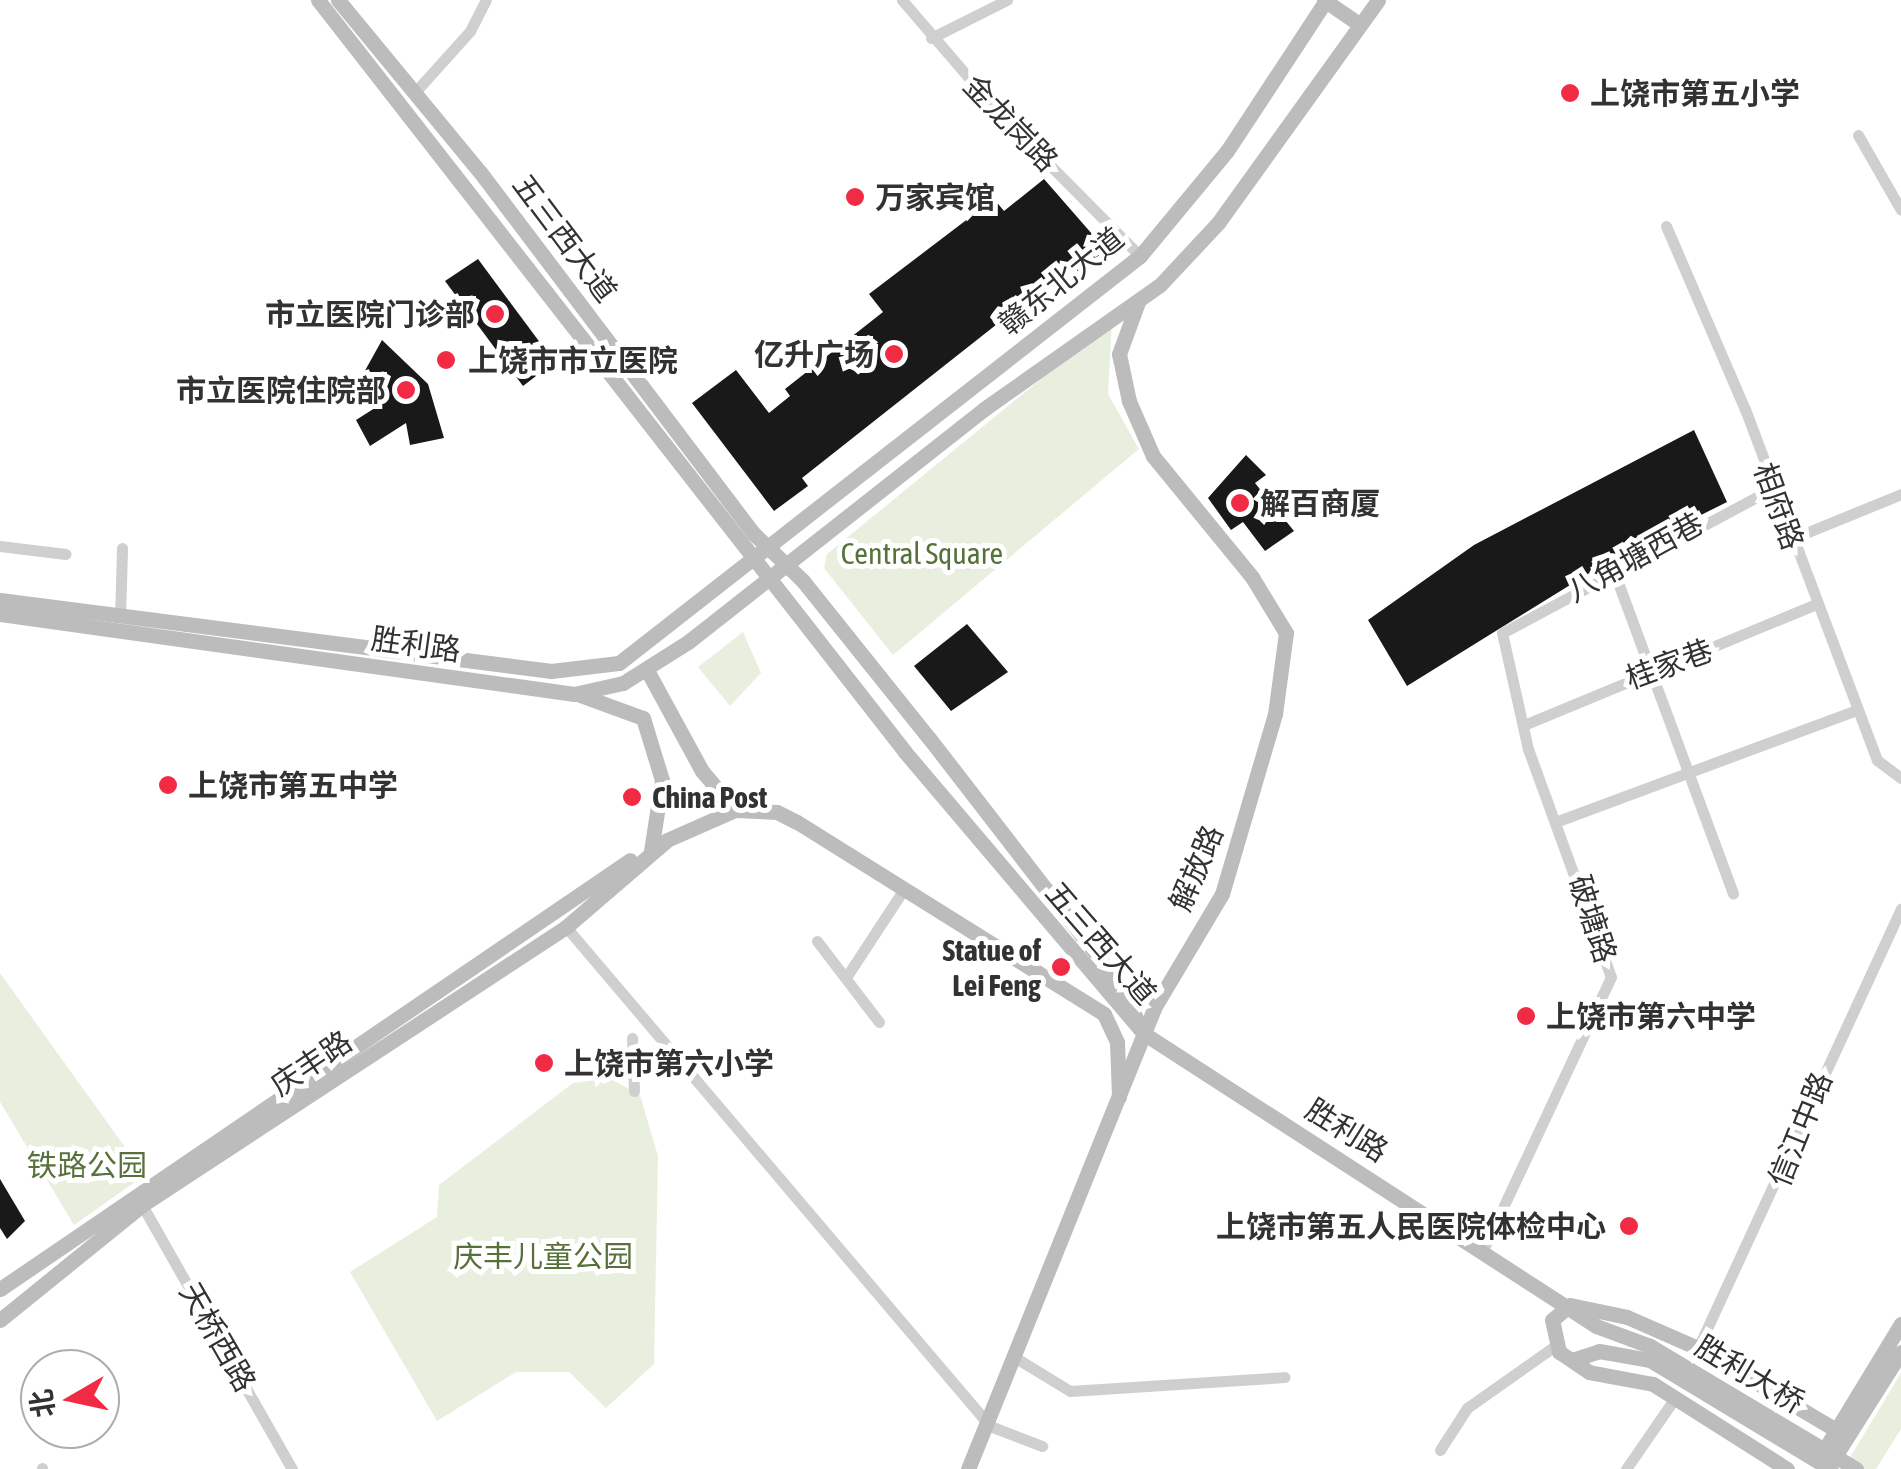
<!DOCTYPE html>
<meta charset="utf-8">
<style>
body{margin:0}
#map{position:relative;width:1901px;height:1469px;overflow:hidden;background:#fff;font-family:"Asap Condensed","Noto Sans SC",sans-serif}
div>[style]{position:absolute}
.green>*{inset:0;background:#e9efdf}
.building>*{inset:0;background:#191919}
.street>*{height:11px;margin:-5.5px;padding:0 5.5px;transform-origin:5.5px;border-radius:5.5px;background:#cfcfcf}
.secondary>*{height:15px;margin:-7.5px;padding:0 7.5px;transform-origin:7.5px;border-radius:7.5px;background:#bcbcbc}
.dots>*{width:28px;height:28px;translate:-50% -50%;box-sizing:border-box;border:5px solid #fff;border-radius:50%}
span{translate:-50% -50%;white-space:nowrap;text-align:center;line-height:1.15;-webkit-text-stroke:10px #fff;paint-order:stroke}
.poi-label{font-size:30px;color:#323232;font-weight:700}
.left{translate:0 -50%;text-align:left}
.right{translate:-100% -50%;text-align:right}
.street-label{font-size:30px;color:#323232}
.park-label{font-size:30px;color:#57713b}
.north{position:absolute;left:20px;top:1349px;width:100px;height:100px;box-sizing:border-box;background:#fff;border:2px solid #adadad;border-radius:50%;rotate:261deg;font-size:28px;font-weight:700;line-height:40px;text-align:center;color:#323232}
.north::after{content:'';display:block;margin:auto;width:35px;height:45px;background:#f12b44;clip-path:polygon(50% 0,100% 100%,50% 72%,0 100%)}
</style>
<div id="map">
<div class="green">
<div style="clip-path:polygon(1112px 321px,1108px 394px,1139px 449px,893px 655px,824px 568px,827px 554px)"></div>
<div style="clip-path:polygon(743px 632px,761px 673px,730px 706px,698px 667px)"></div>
<div style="clip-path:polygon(0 973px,145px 1175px,74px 1225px,0 1102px)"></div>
<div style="clip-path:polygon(609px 1078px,640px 1095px,658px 1156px,654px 1364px,606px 1408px,569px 1372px,516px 1372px,437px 1421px,350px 1272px,437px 1217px,439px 1185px,573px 1083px)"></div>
<div style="clip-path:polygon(1901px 1373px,1901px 1429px,1876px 1469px,1843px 1469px)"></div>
</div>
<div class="building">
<div style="clip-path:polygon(1044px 179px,1106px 250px,1069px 278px,1064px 271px,1053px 280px,802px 478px,808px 486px,774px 511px,692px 403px,736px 370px,769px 413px,790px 396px,785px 389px,883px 312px,869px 294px,994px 199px,1004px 211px)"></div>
<div style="clip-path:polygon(478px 259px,544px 348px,540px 373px,523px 386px,445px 281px)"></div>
<div style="clip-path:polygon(382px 340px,428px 384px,444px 438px,410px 445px,406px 423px,370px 446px,356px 420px,389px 399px,362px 376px)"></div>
<div style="clip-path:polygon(1694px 430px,1727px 502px,1609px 561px,1407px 686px,1368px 620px,1474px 545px)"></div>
<div style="clip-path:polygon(1246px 455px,1266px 475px,1255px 483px,1294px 531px,1265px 551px,1243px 522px,1231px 530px,1208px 498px)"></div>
<div style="clip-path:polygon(967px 624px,1008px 672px,951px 711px,914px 666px)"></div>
<div style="clip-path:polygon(0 1179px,25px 1221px,7px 1239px,0 1228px)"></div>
</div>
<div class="street">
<div style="left:902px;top:0;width:160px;rotate:49.3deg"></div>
<div style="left:1006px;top:121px;width:190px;rotate:45.2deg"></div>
<div style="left:931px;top:38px;width:85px;rotate:-26.6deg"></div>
<div style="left:416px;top:91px;width:81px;rotate:-48deg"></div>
<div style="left:470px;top:31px;width:35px;rotate:-63deg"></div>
<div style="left:1858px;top:135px;width:86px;rotate:60.2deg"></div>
<div style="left:1666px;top:226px;width:199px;rotate:66.7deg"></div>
<div style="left:1745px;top:409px;width:375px;rotate:69.4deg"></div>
<div style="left:1877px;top:760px;width:30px;rotate:37deg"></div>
<div style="left:1791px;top:539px;width:119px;rotate:-22.2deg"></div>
<div style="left:0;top:546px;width:66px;rotate:6.9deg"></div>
<div style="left:1613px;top:569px;width:346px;rotate:69.7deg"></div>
<div style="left:120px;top:617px;width:69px;rotate:-88.3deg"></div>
<div style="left:1524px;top:725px;width:316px;rotate:-22.5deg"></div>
<div style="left:1558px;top:821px;width:319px;rotate:-20.4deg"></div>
<div style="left:566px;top:927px;width:655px;rotate:49.65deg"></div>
<div style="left:990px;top:1426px;width:56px;rotate:21deg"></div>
<div style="left:817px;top:941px;width:102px;rotate:52.6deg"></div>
<div style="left:847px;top:976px;width:104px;rotate:-56.8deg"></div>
<div style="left:632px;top:1038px;width:53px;rotate:87.8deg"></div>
<div style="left:142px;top:1205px;width:304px;rotate:60.4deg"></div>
<div style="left:1484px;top:1248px;width:299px;rotate:-64.9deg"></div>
<div style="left:1611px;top:977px;width:243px;rotate:-110deg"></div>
<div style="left:1528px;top:749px;width:119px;rotate:-102.6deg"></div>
<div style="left:1502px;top:633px;width:306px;rotate:-28.1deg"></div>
<div style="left:1698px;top:1348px;width:484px;rotate:-65.2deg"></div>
<div style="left:1016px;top:1358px;width:63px;rotate:31.4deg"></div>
<div style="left:1070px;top:1391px;width:215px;rotate:-3.7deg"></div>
<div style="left:1440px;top:1450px;width:50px;rotate:-57.3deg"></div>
<div style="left:1467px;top:1408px;width:108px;rotate:-35.2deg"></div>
<div style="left:42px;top:1468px;width:1px;rotate:90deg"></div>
<div style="left:1626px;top:1469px;width:86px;rotate:-55.4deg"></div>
</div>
<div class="secondary">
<div style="left:318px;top:0;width:954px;rotate:52.02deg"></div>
<div style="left:905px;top:752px;width:368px;rotate:49.7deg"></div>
<div style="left:1143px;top:1033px;width:539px;rotate:32.89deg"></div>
<div style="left:1596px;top:1326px;width:58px;rotate:20.3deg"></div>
<div style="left:1650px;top:1346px;width:240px;rotate:30.8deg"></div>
<div style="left:338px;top:0;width:223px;rotate:50.5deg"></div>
<div style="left:480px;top:172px;width:453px;rotate:52.9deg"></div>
<div style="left:753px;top:533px;width:69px;rotate:43.8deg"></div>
<div style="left:803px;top:581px;width:201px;rotate:51.3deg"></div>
<div style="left:929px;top:738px;width:314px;rotate:52.3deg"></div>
<div style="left:1121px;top:986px;width:38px;rotate:65deg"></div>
<div style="left:1324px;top:0;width:42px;rotate:34.4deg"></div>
<div style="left:0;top:600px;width:556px;rotate:7.34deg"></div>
<div style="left:551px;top:671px;width:68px;rotate:-6.7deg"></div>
<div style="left:619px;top:663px;width:661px;rotate:-38deg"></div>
<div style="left:1140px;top:256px;width:136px;rotate:-50.4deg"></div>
<div style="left:1227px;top:151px;width:181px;rotate:-56.7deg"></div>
<div style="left:0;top:614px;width:580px;rotate:7.93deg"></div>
<div style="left:574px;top:694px;width:50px;rotate:-12.7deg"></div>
<div style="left:623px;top:683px;width:77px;rotate:-32.2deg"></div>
<div style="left:688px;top:642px;width:377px;rotate:-38.2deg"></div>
<div style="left:984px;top:409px;width:215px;rotate:-35.2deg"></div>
<div style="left:1160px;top:285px;width:85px;rotate:-46.9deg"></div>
<div style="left:1218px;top:223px;width:274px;rotate:-54.3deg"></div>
<div style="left:648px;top:672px;width:113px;rotate:61.4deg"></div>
<div style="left:702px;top:771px;width:51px;rotate:49.8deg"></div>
<div style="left:580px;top:695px;width:67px;rotate:20.1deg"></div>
<div style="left:643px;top:718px;width:65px;rotate:73deg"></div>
<div style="left:662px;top:780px;width:72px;rotate:98.8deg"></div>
<div style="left:0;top:1289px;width:762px;rotate:-34.25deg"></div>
<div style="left:0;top:1320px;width:183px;rotate:-39deg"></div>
<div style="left:142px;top:1205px;width:507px;rotate:-33.25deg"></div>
<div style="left:566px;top:927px;width:133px;rotate:-40.7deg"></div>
<div style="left:667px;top:840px;width:74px;rotate:-23.8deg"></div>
<div style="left:735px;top:810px;width:42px;rotate:2.7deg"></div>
<div style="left:777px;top:812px;width:22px;rotate:27deg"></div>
<div style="left:797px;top:822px;width:362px;rotate:32deg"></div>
<div style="left:1104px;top:1014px;width:31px;rotate:65deg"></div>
<div style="left:1117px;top:1042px;width:55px;rotate:87.9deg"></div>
<div style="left:1572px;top:1360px;width:28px;rotate:-18deg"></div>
<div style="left:1599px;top:1351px;width:52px;rotate:10deg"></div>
<div style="left:1650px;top:1360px;width:211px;rotate:31.1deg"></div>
<div style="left:1820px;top:1457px;width:156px;rotate:-58.7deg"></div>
<div style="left:1832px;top:1461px;width:129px;rotate:-57.7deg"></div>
<div style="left:968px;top:1469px;width:497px;rotate:-68deg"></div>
<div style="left:1154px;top:1008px;width:133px;rotate:-59.2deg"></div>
<div style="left:1222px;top:894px;width:188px;rotate:-73.6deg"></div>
<div style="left:1275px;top:714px;width:82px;rotate:-82.3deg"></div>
<div style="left:1286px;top:633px;width:66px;rotate:-121.3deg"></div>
<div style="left:1252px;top:577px;width:156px;rotate:-129.3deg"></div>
<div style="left:1153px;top:456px;width:60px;rotate:-113.6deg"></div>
<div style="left:1129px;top:401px;width:48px;rotate:-102deg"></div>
<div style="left:1119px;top:354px;width:55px;rotate:-69.9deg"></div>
<div style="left:1787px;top:1469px;width:159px;rotate:-147.6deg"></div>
<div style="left:1653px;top:1384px;width:65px;rotate:-169.4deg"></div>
<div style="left:1589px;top:1372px;width:36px;rotate:-146deg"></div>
<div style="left:1559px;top:1352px;width:33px;rotate:-102deg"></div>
<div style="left:1552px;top:1320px;width:23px;rotate:-40deg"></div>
<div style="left:1570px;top:1305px;width:58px;rotate:11.9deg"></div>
<div style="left:1627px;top:1317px;width:77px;rotate:23.6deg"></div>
<div style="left:1698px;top:1348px;width:161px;rotate:30.7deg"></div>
</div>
<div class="dots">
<div style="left:1570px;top:93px;background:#f12b44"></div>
<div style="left:855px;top:197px;background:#f12b44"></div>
<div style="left:495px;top:314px;background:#f12b44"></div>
<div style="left:894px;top:354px;background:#f12b44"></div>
<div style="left:446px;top:360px;background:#f12b44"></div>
<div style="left:406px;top:390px;background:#f12b44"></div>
<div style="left:1240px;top:503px;background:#f12b44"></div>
<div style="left:168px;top:785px;background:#f12b44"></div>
<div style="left:632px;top:797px;background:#f12b44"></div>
<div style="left:1061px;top:967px;background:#f12b44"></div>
<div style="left:1526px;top:1016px;background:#f12b44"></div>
<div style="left:544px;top:1063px;background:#f12b44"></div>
<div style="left:1629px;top:1226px;background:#f12b44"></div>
</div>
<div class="poi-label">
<span class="left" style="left:1590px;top:93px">上饶市第五小学</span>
<span class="left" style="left:875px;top:197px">万家宾馆</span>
<span class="right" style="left:475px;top:314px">市立医院门诊部</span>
<span class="right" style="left:874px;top:354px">亿升广场</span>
<span class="left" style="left:468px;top:360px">上饶市市立医院</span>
<span class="right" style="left:386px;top:390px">市立医院住院部</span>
<span class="left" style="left:1260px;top:503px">解百商厦</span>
<span class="left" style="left:188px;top:785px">上饶市第五中学</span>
<span class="left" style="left:652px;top:797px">China Post</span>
<span class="right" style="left:1041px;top:967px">Statue of<br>Lei Feng</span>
<span class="left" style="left:1546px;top:1016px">上饶市第六中学</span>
<span class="left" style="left:564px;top:1063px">上饶市第六小学</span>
<span class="right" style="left:1606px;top:1226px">上饶市第五人民医院体检中心</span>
</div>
<div class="street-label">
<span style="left:1011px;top:123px;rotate:46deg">金龙岗路</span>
<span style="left:565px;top:238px;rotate:53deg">五三西大道</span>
<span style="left:1061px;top:281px;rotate:-39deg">赣东北大道</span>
<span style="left:1779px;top:506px;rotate:70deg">相府路</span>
<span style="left:1635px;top:557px;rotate:-29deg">八角塘西巷</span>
<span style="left:416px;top:644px;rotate:8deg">胜利路</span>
<span style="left:1669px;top:664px;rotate:-20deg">桂家巷</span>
<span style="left:1196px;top:868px;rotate:-67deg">解放路</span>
<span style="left:1593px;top:919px;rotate:72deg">破塘路</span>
<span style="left:1101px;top:943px;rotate:49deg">五三西大道</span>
<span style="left:311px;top:1063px;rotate:-34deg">庆丰路</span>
<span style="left:1800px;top:1129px;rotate:-68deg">信江中路</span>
<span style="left:1347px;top:1130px;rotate:32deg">胜利路</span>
<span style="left:218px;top:1337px;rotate:60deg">天桥西路</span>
<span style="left:1750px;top:1374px;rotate:31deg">胜利大桥</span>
</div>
<div class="park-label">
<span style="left:922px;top:553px">Central Square</span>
<span style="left:87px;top:1165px">铁路公园</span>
<span style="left:543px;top:1256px">庆丰儿童公园</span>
</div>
<div class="north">北</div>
</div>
